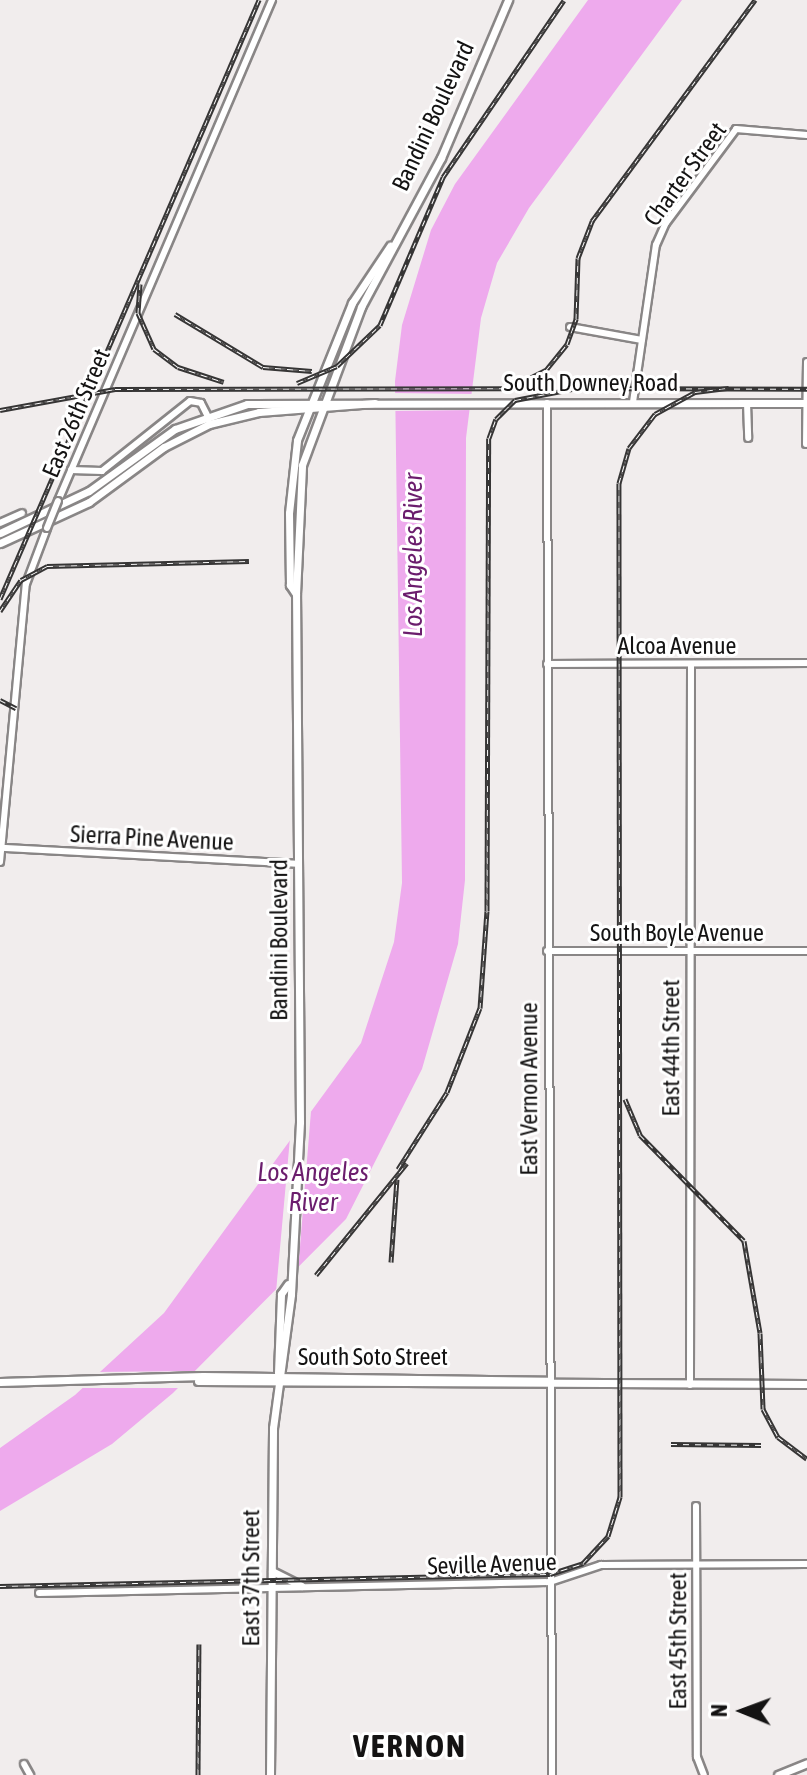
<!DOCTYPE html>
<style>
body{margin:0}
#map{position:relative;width:807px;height:1775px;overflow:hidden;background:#f1eded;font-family:"Asap Condensed",sans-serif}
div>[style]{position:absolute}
.water>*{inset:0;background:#eeaaed}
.pier>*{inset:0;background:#f1eded}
.roads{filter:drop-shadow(2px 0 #898686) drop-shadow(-2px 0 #898686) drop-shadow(0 2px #898686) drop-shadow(0 -2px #898686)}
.minor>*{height:6px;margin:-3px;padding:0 3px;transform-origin:3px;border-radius:3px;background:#fff}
.major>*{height:7px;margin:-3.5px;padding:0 3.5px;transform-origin:3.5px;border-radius:3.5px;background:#fff}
.rail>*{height:5px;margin-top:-2.5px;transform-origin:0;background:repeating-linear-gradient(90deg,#fff 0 6px,#363535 0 12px);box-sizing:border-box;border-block:2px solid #363535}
.bridges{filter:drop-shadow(2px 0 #898686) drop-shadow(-2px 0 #898686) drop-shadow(0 2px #898686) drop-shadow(0 -2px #898686)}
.minor-bridge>*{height:6px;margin:-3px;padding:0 3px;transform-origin:3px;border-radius:3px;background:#fff}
span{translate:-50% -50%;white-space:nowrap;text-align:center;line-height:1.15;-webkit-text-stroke:6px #fff;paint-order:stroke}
.street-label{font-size:24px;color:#141313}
.water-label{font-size:26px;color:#6b1d6d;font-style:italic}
.district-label{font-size:32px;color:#141313;font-weight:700;letter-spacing:2px}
.north{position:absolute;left:703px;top:1671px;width:80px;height:80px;-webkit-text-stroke:6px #fff;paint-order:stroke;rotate:271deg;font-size:22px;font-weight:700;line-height:32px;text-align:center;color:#141313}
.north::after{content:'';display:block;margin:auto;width:28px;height:36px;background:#141313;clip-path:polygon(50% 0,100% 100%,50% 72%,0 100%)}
</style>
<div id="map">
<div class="water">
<div style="clip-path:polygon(588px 0,682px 0,529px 208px,497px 263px,481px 318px,466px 438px,465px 880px,458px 944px,422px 1069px,346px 1219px,173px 1393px,112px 1444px,0 1511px,0 1448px,75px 1395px,164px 1313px,361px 1043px,394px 942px,402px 883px,395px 381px,402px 325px,431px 230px,455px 184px)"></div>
</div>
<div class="pier">
<div style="clip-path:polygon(392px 393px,474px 394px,473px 410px,392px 411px)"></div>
<div style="clip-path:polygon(311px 1111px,298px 1271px,276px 1292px,290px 1138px)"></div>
<div style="clip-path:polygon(198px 1371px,183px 1388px,76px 1388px,94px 1372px)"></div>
</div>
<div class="roads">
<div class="minor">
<div style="left:570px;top:327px;width:73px;rotate:10.2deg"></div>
<div style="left:633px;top:402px;width:159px;rotate:-81.7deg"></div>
<div style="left:656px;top:245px;width:24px;rotate:-66deg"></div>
<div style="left:666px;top:223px;width:117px;rotate:-53.3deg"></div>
<div style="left:736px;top:129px;width:71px;rotate:4.8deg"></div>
<div style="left:547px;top:403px;width:1372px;rotate:89.79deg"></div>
<div style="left:747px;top:403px;width:35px;rotate:88deg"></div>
<div style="left:806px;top:444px;width:82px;rotate:-89.3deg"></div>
<div style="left:71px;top:470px;width:31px;rotate:2deg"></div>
<div style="left:102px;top:471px;width:112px;rotate:-38.5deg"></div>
<div style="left:190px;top:401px;width:11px;rotate:10deg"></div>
<div style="left:201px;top:403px;width:13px;rotate:63deg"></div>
<div style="left:58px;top:501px;width:545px;rotate:-66.87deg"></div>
<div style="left:0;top:523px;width:24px;rotate:-24deg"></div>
<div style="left:547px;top:664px;width:260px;rotate:-0.2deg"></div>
<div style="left:4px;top:848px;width:295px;rotate:3.1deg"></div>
<div style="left:0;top:862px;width:279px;rotate:-84.7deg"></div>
<div style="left:26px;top:584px;width:60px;rotate:-69.4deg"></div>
<div style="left:547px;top:951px;width:260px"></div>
<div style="left:690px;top:1385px;width:721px;rotate:-89.92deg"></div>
<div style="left:696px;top:1506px;width:251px;rotate:89.8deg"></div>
<div style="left:697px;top:1757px;width:19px;rotate:69deg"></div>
<div style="left:39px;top:1593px;width:511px;rotate:-1.23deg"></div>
<div style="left:550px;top:1582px;width:54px;rotate:-18.4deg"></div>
<div style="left:601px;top:1565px;width:206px;rotate:-0.3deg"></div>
<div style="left:24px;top:1764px;width:13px;rotate:61deg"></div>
</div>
<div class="major">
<div style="left:0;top:533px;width:98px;rotate:-25.3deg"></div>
<div style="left:89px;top:491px;width:106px;rotate:-35.8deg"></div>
<div style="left:175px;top:429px;width:76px;rotate:-19.1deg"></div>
<div style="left:247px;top:404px;width:560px;rotate:-0.1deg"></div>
<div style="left:0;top:543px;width:98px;rotate:-24.7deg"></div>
<div style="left:89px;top:502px;width:93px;rotate:-36.3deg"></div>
<div style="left:164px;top:447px;width:51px;rotate:-27.1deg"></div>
<div style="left:209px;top:424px;width:51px;rotate:-13.5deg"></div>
<div style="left:259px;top:412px;width:116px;rotate:-4.4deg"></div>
<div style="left:296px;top:594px;width:11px;rotate:-124deg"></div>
<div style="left:290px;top:585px;width:72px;rotate:-90.8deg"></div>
<div style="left:289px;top:513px;width:73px;rotate:-83.7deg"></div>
<div style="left:297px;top:440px;width:148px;rotate:-68.1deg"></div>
<div style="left:352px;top:303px;width:69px;rotate:-56.3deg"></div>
<div style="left:278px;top:1373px;width:79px;rotate:-87.8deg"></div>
<div style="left:281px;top:1294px;width:12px;rotate:-55deg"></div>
<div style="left:198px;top:1381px;width:609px;rotate:0.28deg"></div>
<div style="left:0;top:1382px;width:203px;rotate:-1.7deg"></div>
<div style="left:203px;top:1376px;width:345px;rotate:0.8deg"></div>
<div style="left:272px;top:1571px;width:33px;rotate:27deg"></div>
<div style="left:270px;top:1775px;width:347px;rotate:-89.5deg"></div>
<div style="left:273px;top:1428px;width:135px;rotate:-82.3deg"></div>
<div style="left:291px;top:1294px;width:172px;rotate:-87deg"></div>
<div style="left:300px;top:1122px;width:528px;rotate:-90.43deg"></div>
<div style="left:296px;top:594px;width:129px;rotate:-87.3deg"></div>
<div style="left:302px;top:465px;width:169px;rotate:-69.5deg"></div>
<div style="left:361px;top:307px;width:169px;rotate:-61.8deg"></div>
<div style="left:441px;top:158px;width:172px;rotate:-67deg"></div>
<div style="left:778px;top:1775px;width:31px;rotate:-22deg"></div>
</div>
</div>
<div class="rail">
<div style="left:140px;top:284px;width:29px;rotate:94deg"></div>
<div style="left:138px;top:313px;width:39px;rotate:66deg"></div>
<div style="left:154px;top:349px;width:30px;rotate:37deg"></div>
<div style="left:178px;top:367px;width:48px;rotate:18.1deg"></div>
<div style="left:175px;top:314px;width:103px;rotate:31.1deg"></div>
<div style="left:263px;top:367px;width:49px;rotate:4.7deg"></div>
<div style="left:297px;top:383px;width:43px;rotate:-23deg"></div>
<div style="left:337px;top:366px;width:59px;rotate:-43.6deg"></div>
<div style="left:380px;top:325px;width:161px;rotate:-66.9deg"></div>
<div style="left:443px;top:177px;width:214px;rotate:-55.6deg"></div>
<div style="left:518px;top:384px;width:31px;rotate:-27deg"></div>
<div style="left:546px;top:370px;width:33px;rotate:-51deg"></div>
<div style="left:567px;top:344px;width:27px;rotate:-70deg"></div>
<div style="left:576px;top:319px;width:61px;rotate:-88.1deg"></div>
<div style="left:578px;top:258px;width:40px;rotate:-69deg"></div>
<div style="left:592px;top:221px;width:275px;rotate:-53.6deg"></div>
<div style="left:566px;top:388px;width:241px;rotate:0.2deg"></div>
<div style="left:0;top:410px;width:117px;rotate:-10.3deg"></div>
<div style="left:115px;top:389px;width:419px;rotate:-0.1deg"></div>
<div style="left:0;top:599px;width:653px;rotate:-66.62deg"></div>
<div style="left:0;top:611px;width:37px;rotate:-56deg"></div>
<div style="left:21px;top:580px;width:30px;rotate:-28deg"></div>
<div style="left:47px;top:566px;width:202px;rotate:-1.4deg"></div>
<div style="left:0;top:700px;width:18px;rotate:27deg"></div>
<div style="left:625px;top:1099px;width:39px;rotate:67deg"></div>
<div style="left:640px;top:1135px;width:148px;rotate:45.5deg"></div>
<div style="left:744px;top:1241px;width:93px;rotate:80.1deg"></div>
<div style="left:760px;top:1333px;width:76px;rotate:87.7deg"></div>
<div style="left:763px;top:1409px;width:32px;rotate:62deg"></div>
<div style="left:778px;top:1437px;width:36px;rotate:37deg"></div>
<div style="left:398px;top:1169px;width:91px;rotate:-57.5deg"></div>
<div style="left:447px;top:1092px;width:90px;rotate:-68.6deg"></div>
<div style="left:480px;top:1008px;width:97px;rotate:-85.9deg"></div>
<div style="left:487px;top:911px;width:473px;rotate:-89.8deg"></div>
<div style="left:489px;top:438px;width:20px;rotate:-70deg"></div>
<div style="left:496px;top:419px;width:27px;rotate:-45deg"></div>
<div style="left:515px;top:400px;width:63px;rotate:-11deg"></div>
<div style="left:391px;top:1262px;width:83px;rotate:-85.9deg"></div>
<div style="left:316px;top:1275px;width:144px;rotate:-50.9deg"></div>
<div style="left:671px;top:1444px;width:90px;rotate:0.6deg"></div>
<div style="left:0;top:1586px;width:550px;rotate:-1.25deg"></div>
<div style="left:550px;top:1574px;width:35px;rotate:-18deg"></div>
<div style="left:583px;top:1563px;width:37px;rotate:-47deg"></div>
<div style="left:608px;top:1536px;width:41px;rotate:-72.9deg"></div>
<div style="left:620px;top:1497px;width:1014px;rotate:-90.06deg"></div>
<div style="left:619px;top:483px;width:36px;rotate:-74deg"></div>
<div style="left:629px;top:448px;width:43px;rotate:-52.6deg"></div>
<div style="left:655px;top:414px;width:46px;rotate:-28.8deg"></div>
<div style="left:695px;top:392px;width:34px;rotate:-7deg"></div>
<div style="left:198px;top:1775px;width:131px;rotate:-89.6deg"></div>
</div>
<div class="bridges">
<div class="minor-bridge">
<div style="left:47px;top:528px;width:29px;rotate:-68deg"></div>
</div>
</div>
<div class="street-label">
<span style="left:433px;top:116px;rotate:-65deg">Bandini Boulevard</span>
<span style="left:685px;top:174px;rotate:-54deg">Charter Street</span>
<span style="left:591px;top:383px">South Downey Road</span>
<span style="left:76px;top:413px;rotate:-67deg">East 26th Street</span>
<span style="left:677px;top:646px">Alcoa Avenue</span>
<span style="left:152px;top:838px;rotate:3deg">Sierra Pine Avenue</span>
<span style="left:677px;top:933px">South Boyle Avenue</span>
<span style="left:279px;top:940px;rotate:-90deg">Bandini Boulevard</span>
<span style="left:671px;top:1048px;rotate:-90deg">East 44th Street</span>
<span style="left:529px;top:1089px;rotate:-90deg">East Vernon Avenue</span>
<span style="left:373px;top:1357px">South Soto Street</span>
<span style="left:492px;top:1564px;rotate:-2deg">Seville Avenue</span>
<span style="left:251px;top:1578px;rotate:-90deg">East 37th Street</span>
<span style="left:678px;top:1641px;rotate:-90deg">East 45th Street</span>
</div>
<div class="water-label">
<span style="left:414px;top:555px;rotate:-90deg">Los Angeles River</span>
<span style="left:313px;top:1188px">Los Angeles<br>River</span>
</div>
<div class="district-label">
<span style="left:410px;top:1746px">VERNON</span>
</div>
<div class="north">N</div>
</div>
